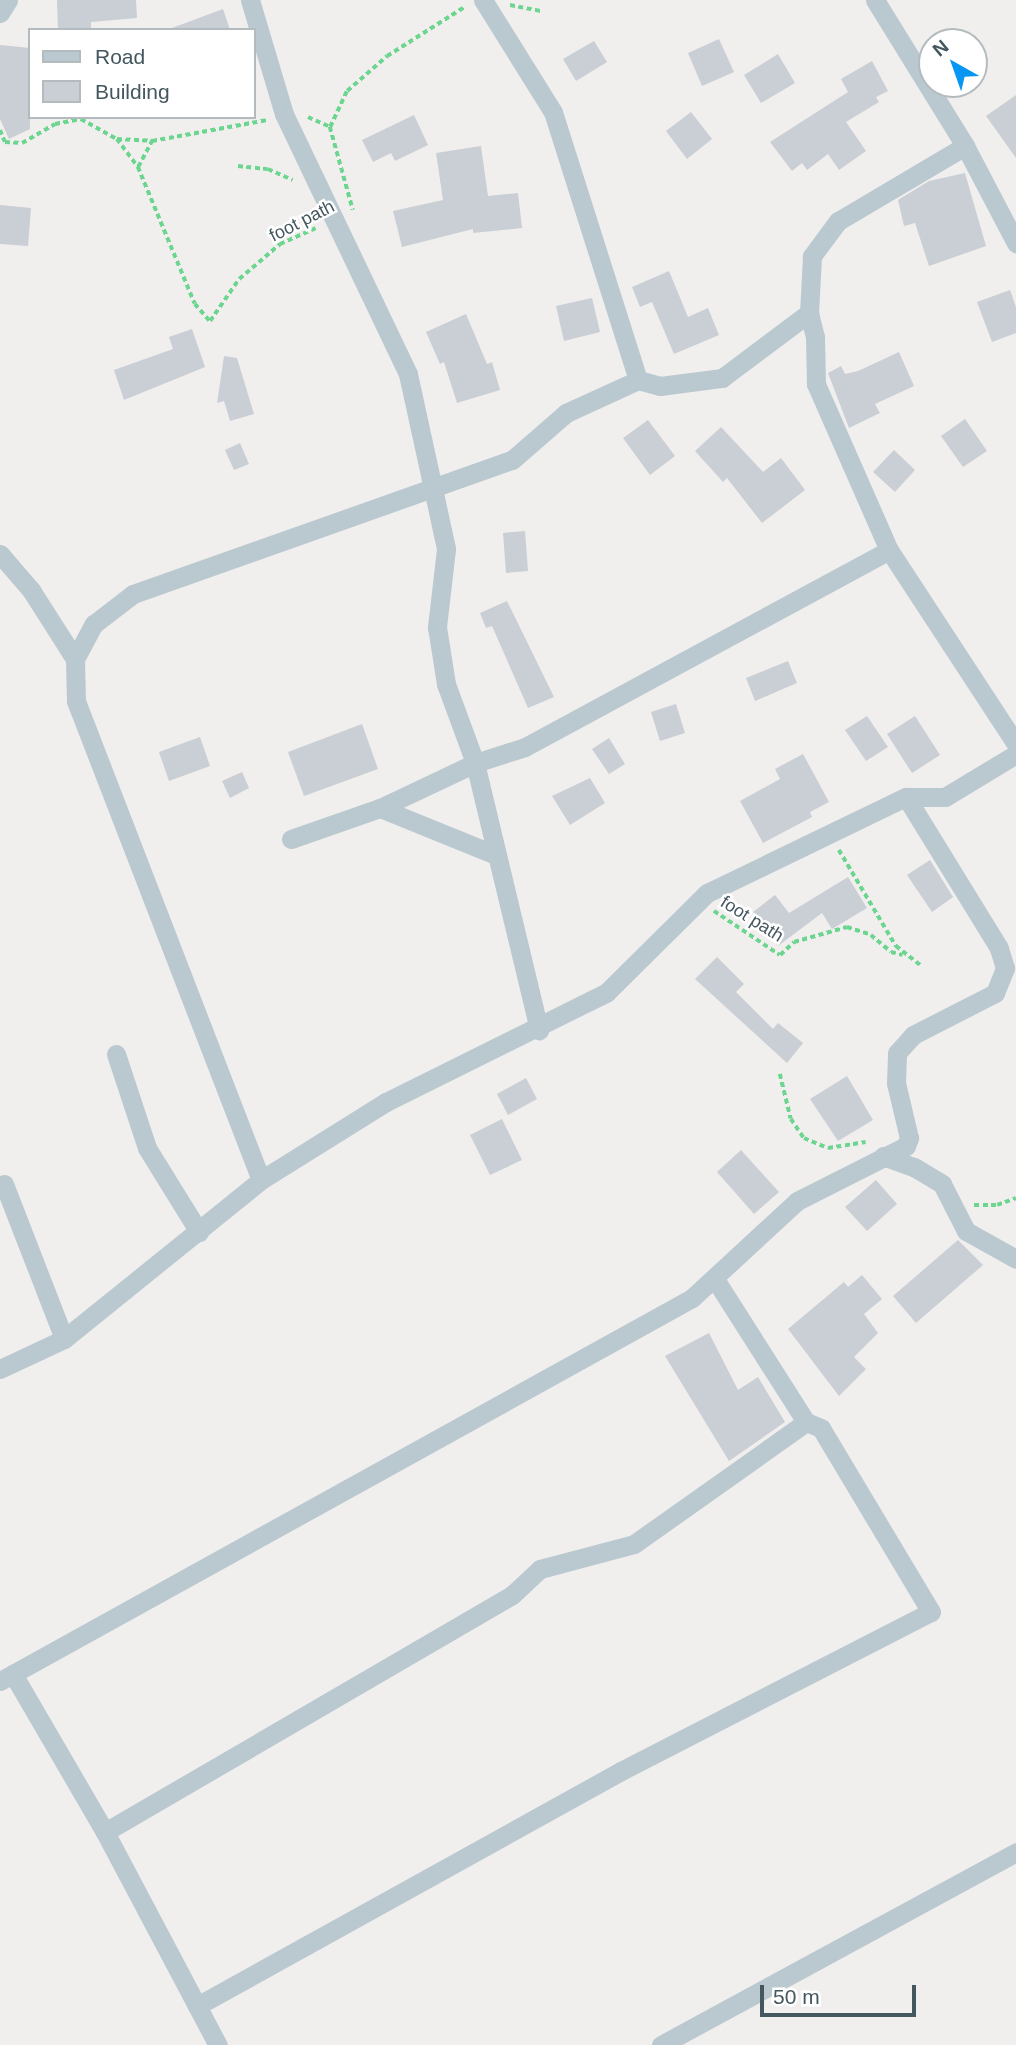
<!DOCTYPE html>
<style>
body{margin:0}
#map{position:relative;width:1016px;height:2045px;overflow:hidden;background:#f1eeee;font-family:Helvetica,sans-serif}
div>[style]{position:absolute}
.building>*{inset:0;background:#c9cfd4}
.path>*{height:3.5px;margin-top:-1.75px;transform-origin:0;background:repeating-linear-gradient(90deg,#6cd58f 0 5px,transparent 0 8.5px)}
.street>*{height:19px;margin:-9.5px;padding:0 9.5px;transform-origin:9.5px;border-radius:9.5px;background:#bac9cf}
span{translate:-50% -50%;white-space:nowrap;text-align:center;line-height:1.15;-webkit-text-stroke:5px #fff;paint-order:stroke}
.street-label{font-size:18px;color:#44565e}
.legend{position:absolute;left:28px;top:28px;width:228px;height:91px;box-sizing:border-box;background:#fff;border:2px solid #b4bbbf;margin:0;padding:9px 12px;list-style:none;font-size:21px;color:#44565e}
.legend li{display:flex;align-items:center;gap:14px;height:35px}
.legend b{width:35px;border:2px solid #b4bbbf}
.north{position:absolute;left:918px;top:28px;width:70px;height:70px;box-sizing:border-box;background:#fff;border:2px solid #b4bbbf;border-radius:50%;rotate:320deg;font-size:19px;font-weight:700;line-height:28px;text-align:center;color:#44565e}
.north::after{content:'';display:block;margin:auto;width:24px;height:32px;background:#0797f2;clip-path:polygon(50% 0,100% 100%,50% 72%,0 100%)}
.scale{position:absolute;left:760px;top:1985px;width:156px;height:32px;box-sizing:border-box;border:4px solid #44565e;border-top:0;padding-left:9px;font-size:21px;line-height:24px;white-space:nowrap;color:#44565e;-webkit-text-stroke:5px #fff;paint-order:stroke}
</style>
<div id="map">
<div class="building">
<div style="clip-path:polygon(57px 0,136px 0,137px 18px,91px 22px,91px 30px,58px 30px)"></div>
<div style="clip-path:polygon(223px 9px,230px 30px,172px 30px,172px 28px)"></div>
<div style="clip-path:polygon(719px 39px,734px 72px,702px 86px,688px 53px)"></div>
<div style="clip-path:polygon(594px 41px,607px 62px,576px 81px,563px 59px)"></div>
<div style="clip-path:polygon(0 45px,30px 48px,30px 129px,9px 139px,0 119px)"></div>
<div style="clip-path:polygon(778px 54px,795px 83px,761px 103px,744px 75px)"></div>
<div style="clip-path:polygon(872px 61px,888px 91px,876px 97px,879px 102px,846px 122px,866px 151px,839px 170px,828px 154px,807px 170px,802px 163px,792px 171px,770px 142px,848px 92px,841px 79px)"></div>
<div style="clip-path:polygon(1016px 95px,1016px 158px,986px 116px)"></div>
<div style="clip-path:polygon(691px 112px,712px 139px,687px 159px,666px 131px)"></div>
<div style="clip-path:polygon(414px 115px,428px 145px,395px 161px,391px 153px,373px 162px,362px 140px)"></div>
<div style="clip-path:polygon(481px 146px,488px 196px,518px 193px,522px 228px,473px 233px,473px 229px,402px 247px,393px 211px,443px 200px,436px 153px)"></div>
<div style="clip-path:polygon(965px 173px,986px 246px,929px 266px,915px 223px,904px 226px,898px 200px,929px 181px)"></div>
<div style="clip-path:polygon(0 205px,31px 208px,28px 246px,0 244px)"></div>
<div style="clip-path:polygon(669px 271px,688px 317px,708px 308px,719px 335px,674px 354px,652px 302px,640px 307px,632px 287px)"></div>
<div style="clip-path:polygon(1010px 290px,1016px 307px,1016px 333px,992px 342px,977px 302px)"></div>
<div style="clip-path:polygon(592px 298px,600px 332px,564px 341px,556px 306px)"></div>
<div style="clip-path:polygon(466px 314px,487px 364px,492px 362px,500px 390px,457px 403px,444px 362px,440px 364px,426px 332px)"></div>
<div style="clip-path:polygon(192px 329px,205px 367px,124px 400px,114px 370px,173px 349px,169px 337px)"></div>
<div style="clip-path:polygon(899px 352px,914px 386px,875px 404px,880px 413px,849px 428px,828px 373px,841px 366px,845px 374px,858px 371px)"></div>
<div style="clip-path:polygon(224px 356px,237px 358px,254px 414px,230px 421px,224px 401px,217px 403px)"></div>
<div style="clip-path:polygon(965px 419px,987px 451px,963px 467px,941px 436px)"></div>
<div style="clip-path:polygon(648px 420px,675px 456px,650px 475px,623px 438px)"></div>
<div style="clip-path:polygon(721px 427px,763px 472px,781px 458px,805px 490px,762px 523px,727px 478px,723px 482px,695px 451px)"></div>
<div style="clip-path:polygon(240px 443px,249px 464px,234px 470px,225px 450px)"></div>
<div style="clip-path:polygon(894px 450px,915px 470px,895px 492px,873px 472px)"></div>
<div style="clip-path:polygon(525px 531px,528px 571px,506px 573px,503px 533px)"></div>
<div style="clip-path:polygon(507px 601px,554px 697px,528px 708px,492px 626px,486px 628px,480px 613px)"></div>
<div style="clip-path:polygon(788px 661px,797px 683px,755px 701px,746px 678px)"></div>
<div style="clip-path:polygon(676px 704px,685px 733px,660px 741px,651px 712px)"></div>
<div style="clip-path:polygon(867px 716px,888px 747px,866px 761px,845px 730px)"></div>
<div style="clip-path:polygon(915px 716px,940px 755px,912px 773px,887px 734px)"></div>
<div style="clip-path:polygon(362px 724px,378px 769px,304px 796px,288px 752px)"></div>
<div style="clip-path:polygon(200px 737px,210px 766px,169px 781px,159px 752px)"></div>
<div style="clip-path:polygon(609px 738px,625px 764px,609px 774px,592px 749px)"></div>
<div style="clip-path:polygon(803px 754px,829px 802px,810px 812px,812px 817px,763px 843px,740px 801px,780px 779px,775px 769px)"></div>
<div style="clip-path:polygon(242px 772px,249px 788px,230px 798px,222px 781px)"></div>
<div style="clip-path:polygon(590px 778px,605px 803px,570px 825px,552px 796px)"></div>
<div style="clip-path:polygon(930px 860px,953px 897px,932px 912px,907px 875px)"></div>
<div style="clip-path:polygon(848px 877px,867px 908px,832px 929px,822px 913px,778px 946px,753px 912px,775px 895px,789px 913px)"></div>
<div style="clip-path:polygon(717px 957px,744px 984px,736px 992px,773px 1029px,778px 1023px,803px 1043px,787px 1063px,695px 979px)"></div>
<div style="clip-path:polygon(847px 1076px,873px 1120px,838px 1141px,810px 1099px)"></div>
<div style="clip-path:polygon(526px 1078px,537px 1099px,508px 1115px,497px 1094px)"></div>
<div style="clip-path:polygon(502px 1119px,522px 1160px,490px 1175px,470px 1135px)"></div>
<div style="clip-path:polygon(741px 1150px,779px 1192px,754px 1214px,717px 1172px)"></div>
<div style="clip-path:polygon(876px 1180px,897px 1204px,867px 1231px,845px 1207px)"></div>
<div style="clip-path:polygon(958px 1240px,983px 1265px,916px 1323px,893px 1296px)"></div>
<div style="clip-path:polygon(862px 1275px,882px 1299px,864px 1314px,878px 1333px,854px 1357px,866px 1369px,839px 1396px,788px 1329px,844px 1282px,848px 1287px)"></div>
<div style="clip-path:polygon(709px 1333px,738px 1390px,758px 1377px,785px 1422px,729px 1461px,665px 1356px)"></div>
</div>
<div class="path">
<div style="left:510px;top:5px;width:32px;rotate:11deg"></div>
<div style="left:308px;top:117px;width:24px;rotate:24deg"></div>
<div style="left:330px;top:127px;width:86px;rotate:74.5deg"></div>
<div style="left:330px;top:127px;width:40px;rotate:-65deg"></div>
<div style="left:347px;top:91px;width:53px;rotate:-41.2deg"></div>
<div style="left:387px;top:56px;width:93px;rotate:-32.3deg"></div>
<div style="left:0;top:130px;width:13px;rotate:67deg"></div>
<div style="left:5px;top:142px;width:17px;rotate:3deg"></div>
<div style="left:22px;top:143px;width:38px;rotate:-30deg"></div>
<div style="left:55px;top:124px;width:26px;rotate:-11deg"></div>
<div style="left:81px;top:119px;width:41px;rotate:29.1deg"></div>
<div style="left:117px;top:139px;width:35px;rotate:53deg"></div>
<div style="left:138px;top:167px;width:148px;rotate:67.4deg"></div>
<div style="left:195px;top:304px;width:23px;rotate:49deg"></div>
<div style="left:210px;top:321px;width:51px;rotate:-55.4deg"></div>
<div style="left:239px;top:279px;width:54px;rotate:-40.5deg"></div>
<div style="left:280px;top:244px;width:42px;rotate:-24.1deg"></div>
<div style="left:117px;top:139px;width:35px;rotate:3deg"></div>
<div style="left:152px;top:141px;width:117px;rotate:-10.3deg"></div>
<div style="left:238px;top:166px;width:30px;rotate:6deg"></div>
<div style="left:268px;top:169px;width:27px;rotate:24deg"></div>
<div style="left:138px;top:167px;width:30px;rotate:-62deg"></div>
<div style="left:839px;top:850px;width:112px;rotate:59.3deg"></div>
<div style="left:896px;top:946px;width:31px;rotate:38deg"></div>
<div style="left:714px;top:911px;width:79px;rotate:33.7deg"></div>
<div style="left:780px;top:955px;width:19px;rotate:-43deg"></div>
<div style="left:794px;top:942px;width:55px;rotate:-15.8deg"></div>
<div style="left:847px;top:927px;width:25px;rotate:18deg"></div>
<div style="left:871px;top:935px;width:26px;rotate:40deg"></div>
<div style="left:891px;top:952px;width:12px;rotate:14deg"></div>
<div style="left:780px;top:1074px;width:46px;rotate:76.3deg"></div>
<div style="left:791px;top:1119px;width:23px;rotate:56deg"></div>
<div style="left:804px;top:1138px;width:26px;rotate:23deg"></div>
<div style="left:828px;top:1148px;width:38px;rotate:-9deg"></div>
<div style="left:974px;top:1205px;width:23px"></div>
<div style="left:997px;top:1205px;width:20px;rotate:-20deg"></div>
</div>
<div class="street">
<div style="left:250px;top:0;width:119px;rotate:73.4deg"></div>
<div style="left:284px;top:114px;width:288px;rotate:64.5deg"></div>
<div style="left:408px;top:374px;width:179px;rotate:77.7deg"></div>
<div style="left:446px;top:549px;width:79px;rotate:96.6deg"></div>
<div style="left:437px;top:627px;width:58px;rotate:81deg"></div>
<div style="left:446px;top:684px;width:84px;rotate:69.8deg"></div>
<div style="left:475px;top:763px;width:275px;rotate:76.5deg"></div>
<div style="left:483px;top:0;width:132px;rotate:58deg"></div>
<div style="left:553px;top:112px;width:281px;rotate:72.4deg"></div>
<div style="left:875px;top:0;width:172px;rotate:58.3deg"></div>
<div style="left:965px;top:146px;width:110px;rotate:62.3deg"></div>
<div style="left:0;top:13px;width:15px;rotate:-58deg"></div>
<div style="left:965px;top:146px;width:147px;rotate:149.4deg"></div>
<div style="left:838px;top:221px;width:44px;rotate:126.6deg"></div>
<div style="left:812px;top:256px;width:57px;rotate:93deg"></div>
<div style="left:809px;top:313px;width:25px;rotate:76deg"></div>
<div style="left:815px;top:337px;width:47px;rotate:88.8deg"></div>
<div style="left:816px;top:384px;width:181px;rotate:66.3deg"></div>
<div style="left:889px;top:550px;width:232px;rotate:56.8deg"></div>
<div style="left:0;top:554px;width:48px;rotate:49.3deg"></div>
<div style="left:31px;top:590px;width:82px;rotate:57.5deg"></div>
<div style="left:380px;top:808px;width:125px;rotate:22.1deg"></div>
<div style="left:291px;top:839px;width:94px;rotate:-19.2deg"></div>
<div style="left:380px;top:808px;width:105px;rotate:-25.3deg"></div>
<div style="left:475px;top:763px;width:52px;rotate:-17.7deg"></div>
<div style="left:525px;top:747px;width:414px;rotate:-28.4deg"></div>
<div style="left:116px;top:1054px;width:99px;rotate:71.7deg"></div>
<div style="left:147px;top:1148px;width:99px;rotate:58.2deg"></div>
<div style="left:883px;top:1156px;width:33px;rotate:20deg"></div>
<div style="left:914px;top:1167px;width:33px;rotate:31deg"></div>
<div style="left:942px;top:1184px;width:53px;rotate:62.9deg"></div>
<div style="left:966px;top:1231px;width:57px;rotate:29.2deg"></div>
<div style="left:261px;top:1180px;width:513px;rotate:-111.12deg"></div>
<div style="left:76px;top:701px;width:42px;rotate:-91.4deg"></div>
<div style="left:75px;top:659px;width:40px;rotate:-62deg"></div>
<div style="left:94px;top:624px;width:49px;rotate:-37.6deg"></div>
<div style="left:133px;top:594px;width:402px;rotate:-19.5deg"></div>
<div style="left:512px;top:460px;width:72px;rotate:-41deg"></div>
<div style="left:566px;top:413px;width:79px;rotate:-24.6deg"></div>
<div style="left:638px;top:380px;width:23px;rotate:15deg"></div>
<div style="left:660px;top:386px;width:63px;rotate:-7.4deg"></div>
<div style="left:722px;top:378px;width:109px;rotate:-36.8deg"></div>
<div style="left:4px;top:1184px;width:166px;rotate:68.8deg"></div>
<div style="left:0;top:1369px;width:71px;rotate:-25.1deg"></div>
<div style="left:64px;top:1339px;width:253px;rotate:-38.9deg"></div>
<div style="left:261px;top:1180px;width:147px;rotate:-32deg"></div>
<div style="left:386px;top:1102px;width:246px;rotate:-26.4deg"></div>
<div style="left:606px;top:993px;width:142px;rotate:-44.7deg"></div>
<div style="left:707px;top:893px;width:221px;rotate:-25.8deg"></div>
<div style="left:906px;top:797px;width:39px"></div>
<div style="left:945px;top:797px;width:83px;rotate:-31.2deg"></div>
<div style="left:13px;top:1674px;width:183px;rotate:59.8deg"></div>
<div style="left:105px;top:1832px;width:241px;rotate:62.1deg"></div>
<div style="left:0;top:1681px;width:791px;rotate:-28.96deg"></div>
<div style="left:692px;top:1298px;width:143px;rotate:-42.7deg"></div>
<div style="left:797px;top:1201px;width:122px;rotate:-26.8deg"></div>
<div style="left:906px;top:1146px;width:9px;rotate:-69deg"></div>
<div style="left:909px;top:1138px;width:57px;rotate:-103.3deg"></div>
<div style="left:896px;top:1083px;width:30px;rotate:-88deg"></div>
<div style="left:897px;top:1053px;width:24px;rotate:-48deg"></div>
<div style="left:913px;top:1035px;width:92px;rotate:-27.1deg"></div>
<div style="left:995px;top:993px;width:27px;rotate:-68deg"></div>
<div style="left:1005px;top:968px;width:21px;rotate:-107deg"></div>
<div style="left:999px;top:948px;width:177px;rotate:-121.6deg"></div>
<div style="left:105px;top:1832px;width:471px;rotate:-30.2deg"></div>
<div style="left:512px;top:1595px;width:38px;rotate:-43deg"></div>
<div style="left:540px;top:1569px;width:97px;rotate:-14.9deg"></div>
<div style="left:634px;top:1544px;width:211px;rotate:-35.3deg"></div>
<div style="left:197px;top:2006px;width:485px;rotate:-29deg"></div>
<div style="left:621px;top:1771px;width:348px;rotate:-27.2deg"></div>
<div style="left:931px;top:1612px;width:214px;rotate:-120.9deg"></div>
<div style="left:821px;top:1428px;width:16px;rotate:-158deg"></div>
<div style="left:806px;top:1422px;width:169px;rotate:-122.5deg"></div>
<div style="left:661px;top:2045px;width:404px;rotate:-28.5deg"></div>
</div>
<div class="street-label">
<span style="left:302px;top:221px;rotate:-27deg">foot path</span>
<span style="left:752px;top:919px;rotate:32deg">foot path</span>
</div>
<ul class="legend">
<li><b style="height:9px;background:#bac9cf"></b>Road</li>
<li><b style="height:19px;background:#c9cfd4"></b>Building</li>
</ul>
<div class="north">N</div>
<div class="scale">50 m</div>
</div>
